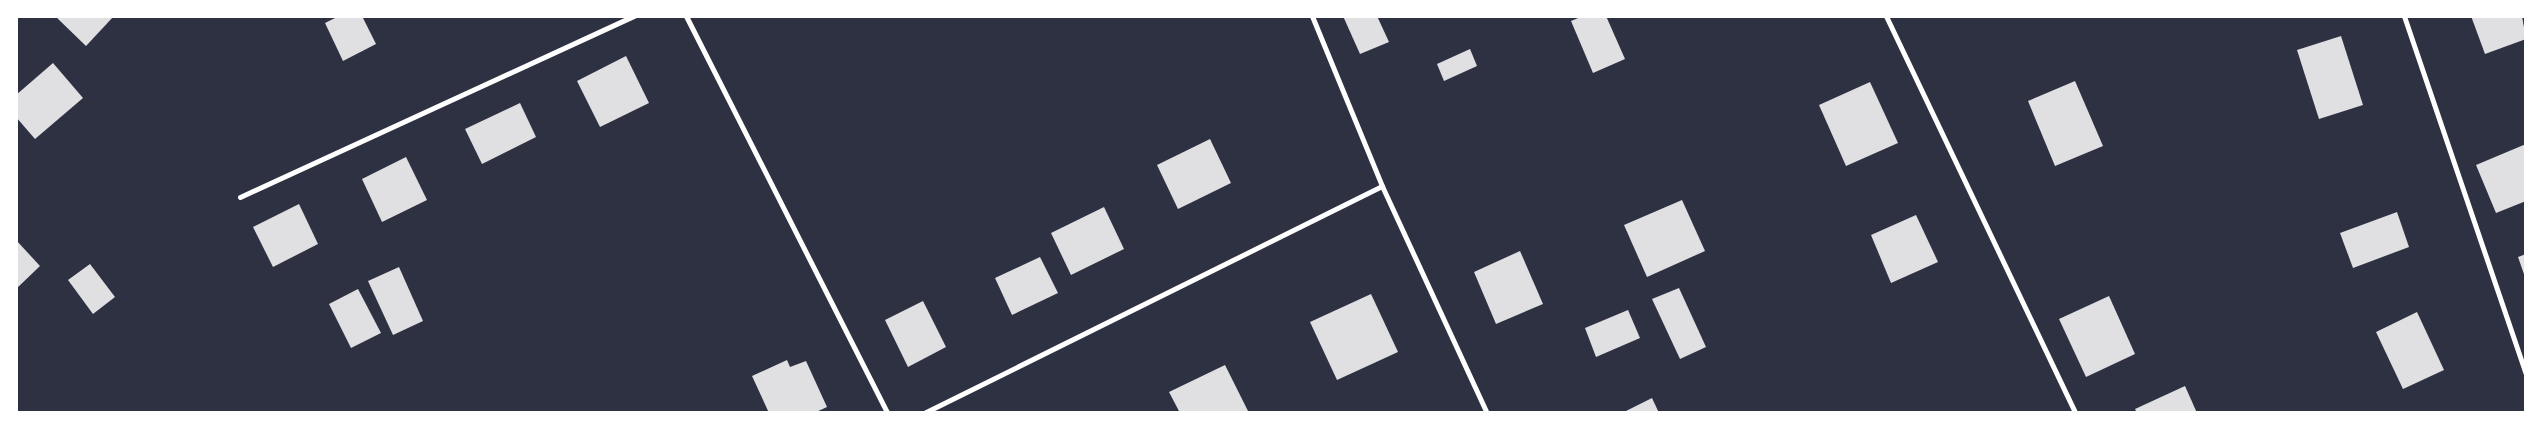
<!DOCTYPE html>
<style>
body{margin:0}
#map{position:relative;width:2542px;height:429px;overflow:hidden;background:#2d3142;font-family:"Golos Text",sans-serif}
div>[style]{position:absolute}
.building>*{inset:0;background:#e0e0e3}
.minor>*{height:5px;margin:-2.5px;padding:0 2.5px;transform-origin:2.5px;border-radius:2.5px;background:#fff}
span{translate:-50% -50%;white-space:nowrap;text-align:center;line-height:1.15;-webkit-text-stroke:4.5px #fff;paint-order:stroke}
.frame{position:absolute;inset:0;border:18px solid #fff;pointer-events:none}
</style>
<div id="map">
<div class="building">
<div style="clip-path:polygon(55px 16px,114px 16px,86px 46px)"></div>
<div style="clip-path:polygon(339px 16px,362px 16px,376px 44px,343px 61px,325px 23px)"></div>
<div style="clip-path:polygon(1343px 16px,1377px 16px,1389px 42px,1360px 54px)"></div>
<div style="clip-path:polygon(1583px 16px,1606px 16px,1625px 59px,1593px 73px,1571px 21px)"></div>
<div style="clip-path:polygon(2471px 16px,2522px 16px,2526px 39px,2485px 54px)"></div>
<div style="clip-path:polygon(2341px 36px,2363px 105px,2319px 119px,2297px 50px)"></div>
<div style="clip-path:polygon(1470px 49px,1477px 66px,1444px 81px,1437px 64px)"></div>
<div style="clip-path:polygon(626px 56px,649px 103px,600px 127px,577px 81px)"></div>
<div style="clip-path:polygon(53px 63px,83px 98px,35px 139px,16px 117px,16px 95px)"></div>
<div style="clip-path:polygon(2075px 81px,2103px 146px,2055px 166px,2028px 101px)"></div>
<div style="clip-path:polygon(1870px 82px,1898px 143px,1846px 166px,1819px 105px)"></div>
<div style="clip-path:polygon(520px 103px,536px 137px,482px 164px,465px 129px)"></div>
<div style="clip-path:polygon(1210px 139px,1231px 183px,1178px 209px,1157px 165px)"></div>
<div style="clip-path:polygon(2526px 144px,2526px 201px,2496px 213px,2476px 165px)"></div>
<div style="clip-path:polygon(406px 157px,427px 200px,382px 222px,362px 179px)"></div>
<div style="clip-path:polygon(1682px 200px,1705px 251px,1647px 277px,1624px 225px)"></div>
<div style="clip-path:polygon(299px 204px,318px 244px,273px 267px,253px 227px)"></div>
<div style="clip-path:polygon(1104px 207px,1124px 249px,1071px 275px,1051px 233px)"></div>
<div style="clip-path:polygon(2397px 212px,2409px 247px,2353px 268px,2340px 233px)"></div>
<div style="clip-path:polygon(1916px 215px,1938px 262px,1891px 283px,1871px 235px)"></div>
<div style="clip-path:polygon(16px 240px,40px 266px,16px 289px)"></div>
<div style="clip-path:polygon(1520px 251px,1543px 304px,1496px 324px,1474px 272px)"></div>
<div style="clip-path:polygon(2526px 254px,2526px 277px,2525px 277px,2518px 257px)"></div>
<div style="clip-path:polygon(1040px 257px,1058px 293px,1012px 315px,995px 278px)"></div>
<div style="clip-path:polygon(90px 264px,115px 297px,93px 314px,68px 280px)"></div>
<div style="clip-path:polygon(399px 267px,423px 321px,393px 335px,368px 281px)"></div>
<div style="clip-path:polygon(1679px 288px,1706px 347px,1680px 359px,1652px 299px)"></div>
<div style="clip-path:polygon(358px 289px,381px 333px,351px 348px,329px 304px)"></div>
<div style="clip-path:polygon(1371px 294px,1398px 352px,1337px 380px,1310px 322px)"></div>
<div style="clip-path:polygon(2109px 296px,2135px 354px,2086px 377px,2059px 319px)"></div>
<div style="clip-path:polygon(923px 301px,946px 347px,908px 367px,885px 320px)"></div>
<div style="clip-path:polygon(1628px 310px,1640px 338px,1596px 357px,1585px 328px)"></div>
<div style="clip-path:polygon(2417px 312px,2444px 370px,2403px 389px,2376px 332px)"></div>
<div style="clip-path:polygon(787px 360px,790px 367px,806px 361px,827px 407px,814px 413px,769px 413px,752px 376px)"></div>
<div style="clip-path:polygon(1225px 365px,1249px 413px,1180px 413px,1169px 392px)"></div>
<div style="clip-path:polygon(2185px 386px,2197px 413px,2137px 413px,2135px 409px)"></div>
<div style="clip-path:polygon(1652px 398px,1659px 413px,1622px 413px)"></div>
</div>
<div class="minor">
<div style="left:686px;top:16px;width:445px;rotate:63.1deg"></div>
<div style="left:1312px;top:16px;width:184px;rotate:67.6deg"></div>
<div style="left:1382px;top:186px;width:250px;rotate:65.2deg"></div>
<div style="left:1886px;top:16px;width:440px;rotate:64.5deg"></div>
<div style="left:2404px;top:16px;width:379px;rotate:71.2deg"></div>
<div style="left:240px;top:197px;width:434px;rotate:-24.7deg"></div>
<div style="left:924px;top:413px;width:511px;rotate:-26.36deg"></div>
</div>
<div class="frame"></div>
</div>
